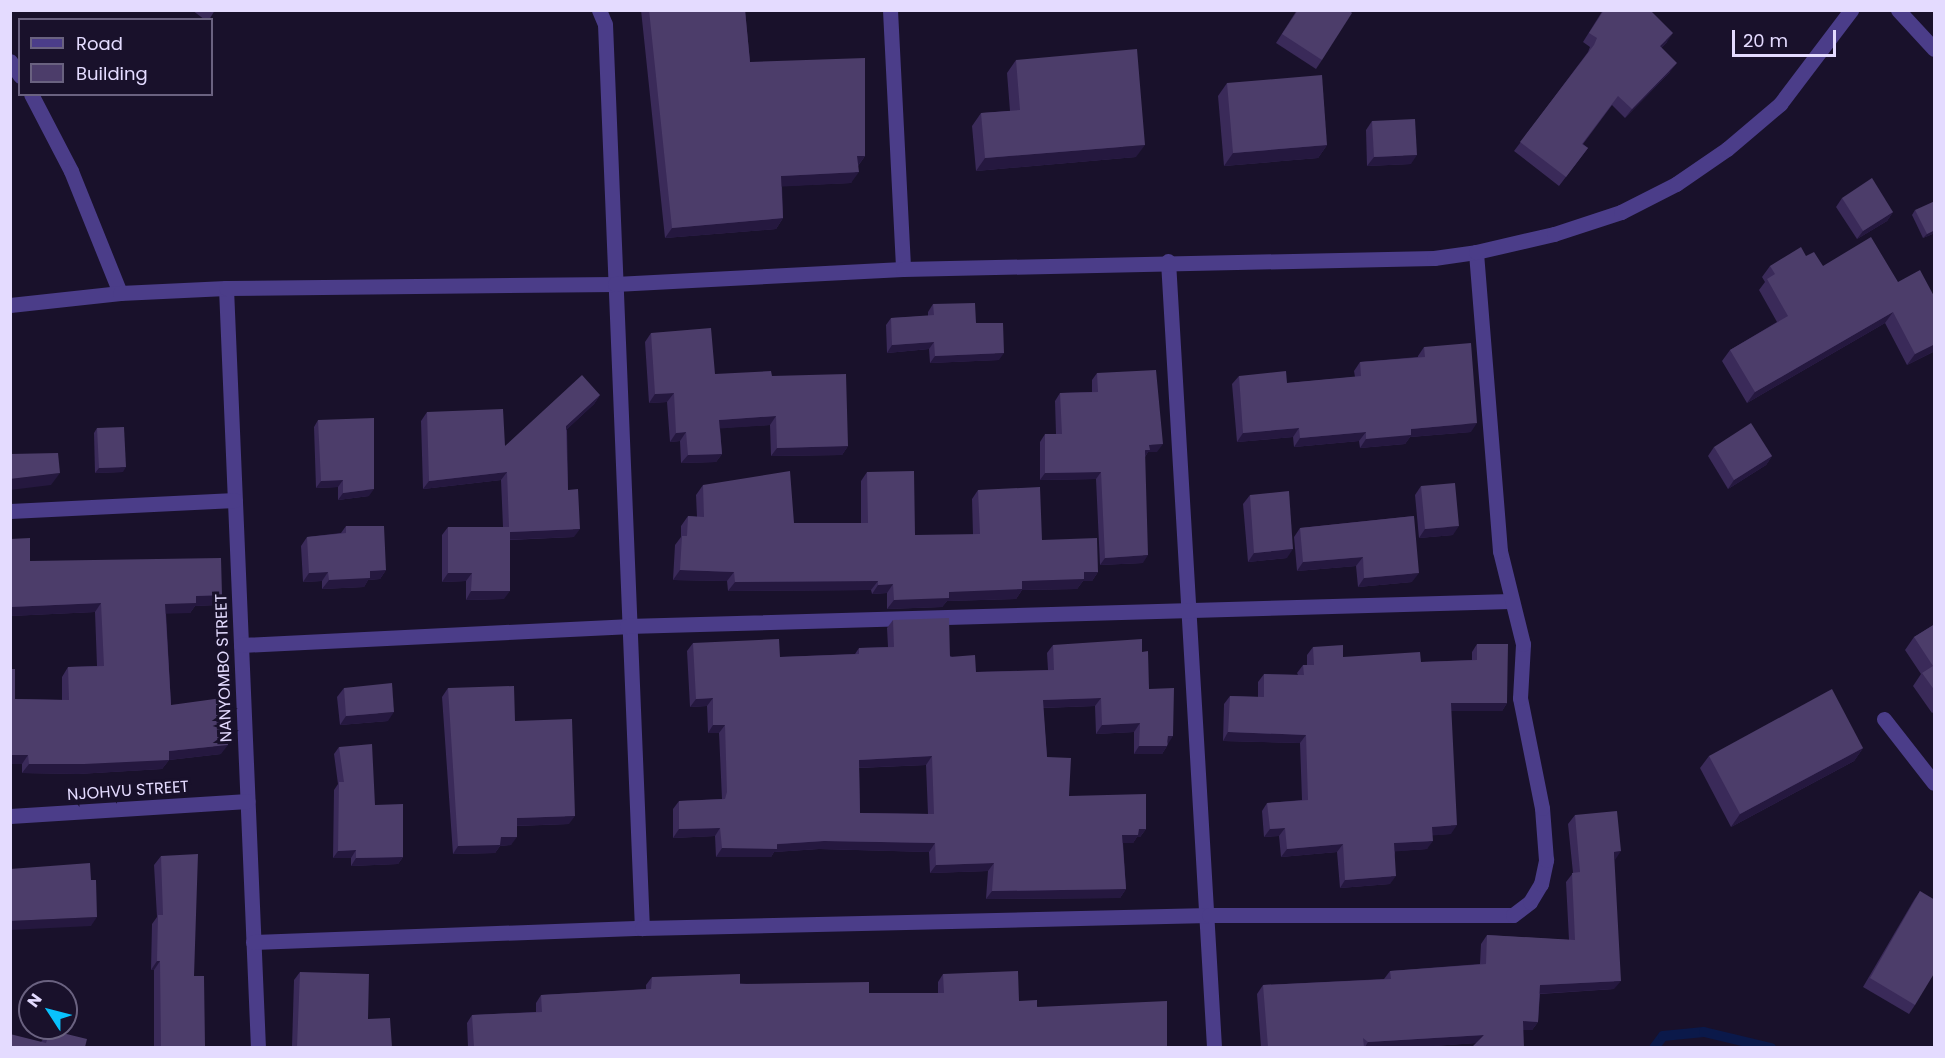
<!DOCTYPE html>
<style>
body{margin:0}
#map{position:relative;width:1945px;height:1058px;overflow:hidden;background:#19112b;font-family:Poppins,sans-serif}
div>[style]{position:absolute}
.stream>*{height:10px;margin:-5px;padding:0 5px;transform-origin:5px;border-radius:5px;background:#0b194a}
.service>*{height:15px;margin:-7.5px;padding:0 7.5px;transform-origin:7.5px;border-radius:7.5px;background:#4b3d89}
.minor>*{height:15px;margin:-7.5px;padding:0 7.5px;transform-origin:7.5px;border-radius:7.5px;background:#4b3d89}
.tertiary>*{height:15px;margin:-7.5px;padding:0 7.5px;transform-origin:7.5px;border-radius:7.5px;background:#4b3d89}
.wall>*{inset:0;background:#3a2a59}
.shaded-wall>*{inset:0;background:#25183f}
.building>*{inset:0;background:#4c3d6a}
span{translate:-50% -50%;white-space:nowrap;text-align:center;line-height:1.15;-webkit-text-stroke:6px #19112b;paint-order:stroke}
.street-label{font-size:16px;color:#e4dbff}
.frame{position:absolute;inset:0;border:12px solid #e4dbff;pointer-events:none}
.legend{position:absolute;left:18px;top:18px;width:195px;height:78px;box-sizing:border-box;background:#19112b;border:2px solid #6a6280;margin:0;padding:8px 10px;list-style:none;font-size:18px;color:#e4dbff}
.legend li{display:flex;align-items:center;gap:12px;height:30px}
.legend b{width:30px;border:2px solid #6a6280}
.north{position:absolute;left:18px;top:980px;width:60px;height:60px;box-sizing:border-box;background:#19112b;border:2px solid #6a6280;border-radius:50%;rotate:306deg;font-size:16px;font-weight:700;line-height:24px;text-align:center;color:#e4dbff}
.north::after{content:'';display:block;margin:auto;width:21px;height:27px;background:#09c2fd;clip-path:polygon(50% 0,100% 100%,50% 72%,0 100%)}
.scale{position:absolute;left:1732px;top:30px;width:104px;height:27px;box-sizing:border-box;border:3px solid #e4dbff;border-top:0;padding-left:8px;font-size:18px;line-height:21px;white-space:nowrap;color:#e4dbff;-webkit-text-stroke:4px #19112b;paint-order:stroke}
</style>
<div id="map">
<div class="stream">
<div style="left:1654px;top:1048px;width:15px;rotate:-53deg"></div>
<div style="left:1663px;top:1036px;width:41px;rotate:-5.6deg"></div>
<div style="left:1704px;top:1032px;width:69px;rotate:13.4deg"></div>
</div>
<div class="service">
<div style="left:1884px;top:719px;width:81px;rotate:52deg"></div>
</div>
<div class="minor">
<div style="left:599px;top:10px;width:15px;rotate:67deg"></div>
<div style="left:605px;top:24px;width:905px;rotate:87.66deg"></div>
<div style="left:890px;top:10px;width:259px;rotate:87.1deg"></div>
<div style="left:1898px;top:10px;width:53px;rotate:47.3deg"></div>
<div style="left:10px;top:61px;width:18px;rotate:56deg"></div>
<div style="left:31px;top:94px;width:87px;rotate:62.5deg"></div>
<div style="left:71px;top:171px;width:131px;rotate:68.1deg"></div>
<div style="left:1168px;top:261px;width:788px;rotate:86.65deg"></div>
<div style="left:226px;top:288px;width:761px;rotate:87.59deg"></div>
<div style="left:10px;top:511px;width:225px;rotate:-2.8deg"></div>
<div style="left:241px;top:645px;width:386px;rotate:-2.8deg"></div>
<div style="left:627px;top:626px;width:884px;rotate:-1.62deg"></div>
<div style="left:10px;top:816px;width:238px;rotate:-3.6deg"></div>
<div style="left:253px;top:942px;width:389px;rotate:-2.1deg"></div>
<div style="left:642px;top:928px;width:567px;rotate:-1.31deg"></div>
<div style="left:1209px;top:915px;width:304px"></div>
<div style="left:1513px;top:915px;width:21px;rotate:-37deg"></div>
<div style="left:1530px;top:902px;width:21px;rotate:-59deg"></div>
<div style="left:1541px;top:884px;width:25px;rotate:-78deg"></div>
<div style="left:1546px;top:860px;width:52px;rotate:-94.4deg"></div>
<div style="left:1542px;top:808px;width:112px;rotate:-101.3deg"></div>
<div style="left:1520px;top:698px;width:54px;rotate:-86.8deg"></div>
<div style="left:1523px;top:644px;width:96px;rotate:-103.9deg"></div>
<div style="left:1500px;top:551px;width:300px;rotate:-94.6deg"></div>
</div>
<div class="tertiary">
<div style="left:10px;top:305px;width:111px;rotate:-6.2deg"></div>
<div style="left:120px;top:293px;width:106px;rotate:-2.7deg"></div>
<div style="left:226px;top:288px;width:389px;rotate:-0.6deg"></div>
<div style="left:615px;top:284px;width:288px;rotate:-3deg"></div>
<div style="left:903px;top:269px;width:531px;rotate:-1.19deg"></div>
<div style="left:1434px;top:258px;width:42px;rotate:-8.1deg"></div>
<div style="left:1476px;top:252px;width:80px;rotate:-13deg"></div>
<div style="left:1554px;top:234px;width:71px;rotate:-18.2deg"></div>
<div style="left:1621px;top:212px;width:62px;rotate:-27deg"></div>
<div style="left:1676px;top:184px;width:62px;rotate:-34.5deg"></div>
<div style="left:1727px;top:149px;width:70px;rotate:-40.3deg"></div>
<div style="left:1780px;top:104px;width:118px;rotate:-52.9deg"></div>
</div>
<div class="wall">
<div style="clip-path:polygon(192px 10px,215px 10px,209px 20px,205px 20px)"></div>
<div style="clip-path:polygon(641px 10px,745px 10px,750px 62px,865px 156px,858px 166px,851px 183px,782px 186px,783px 218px,776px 229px,665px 238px)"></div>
<div style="clip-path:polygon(1297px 10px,1322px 60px,1316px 69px,1276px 43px)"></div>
<div style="clip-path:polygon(1603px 10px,1650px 10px,1667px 42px,1661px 48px,1670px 72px,1625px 118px,1612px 105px,1583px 144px,1588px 148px,1559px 186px,1514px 151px,1588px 52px,1590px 47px,1583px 42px)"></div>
<div style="clip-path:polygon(1016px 60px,1136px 157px,976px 171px,972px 126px,981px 113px,1010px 111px,1007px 73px)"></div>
<div style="clip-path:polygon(1227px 83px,1327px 145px,1318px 158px,1224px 166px,1218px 96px)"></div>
<div style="clip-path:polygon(1372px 121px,1411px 164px,1367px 166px,1366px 130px)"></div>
<div style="clip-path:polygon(1842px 198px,1893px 212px,1887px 221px,1857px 239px,1836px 207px)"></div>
<div style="clip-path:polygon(1915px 210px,1935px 233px,1923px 238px,1912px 215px)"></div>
<div style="clip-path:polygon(1806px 256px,1823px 266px,1898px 282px,1935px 298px,1935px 351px,1907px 365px,1885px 323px,1747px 403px,1722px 361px,1730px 350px,1777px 322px,1759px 290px,1765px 282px,1762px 277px,1770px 266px)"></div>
<div style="clip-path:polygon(933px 304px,976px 323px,999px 360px,930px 363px,929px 349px,887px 353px,886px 325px,891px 318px,928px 316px,928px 312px)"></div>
<div style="clip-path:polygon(651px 333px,715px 374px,772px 376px,848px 446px,842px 455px,771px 456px,770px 425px,720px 428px,722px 454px,716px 462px,681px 463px,680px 441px,670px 442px,667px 402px,649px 403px,645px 342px)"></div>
<div style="clip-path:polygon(1424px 347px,1471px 432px,1410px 437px,1405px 444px,1360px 448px,1359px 441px,1294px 447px,1293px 437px,1237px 442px,1232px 384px,1239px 376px,1287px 383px,1355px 377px,1354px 371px,1360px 362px,1418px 357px,1418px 356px)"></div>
<div style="clip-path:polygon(1097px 373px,1157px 452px,1148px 452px,1145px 457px,1143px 563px,1100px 565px,1096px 479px,1040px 480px,1040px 442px,1045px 434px,1056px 434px,1055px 401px,1060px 393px,1092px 392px,1092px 380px)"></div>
<div style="clip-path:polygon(600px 395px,594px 404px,567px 429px,568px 490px,574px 537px,510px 540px,504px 599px,466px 600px,466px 581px,442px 582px,442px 535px,448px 527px,503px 527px,501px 480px,423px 489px,421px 421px,427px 412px,505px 446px)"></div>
<div style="clip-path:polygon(318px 420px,369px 496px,338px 500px,338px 487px,316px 488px,314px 427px)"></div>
<div style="clip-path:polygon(97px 428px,123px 472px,95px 473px,94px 433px)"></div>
<div style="clip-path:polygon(1714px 447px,1772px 456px,1766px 465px,1728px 489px,1708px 456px)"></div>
<div style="clip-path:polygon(867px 472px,915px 535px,973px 535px,972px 499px,978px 490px,1042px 540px,1098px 572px,1092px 581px,1083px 581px,1077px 589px,1022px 590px,1016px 599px,947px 601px,942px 607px,887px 609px,887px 593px,872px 594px,871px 590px,728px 591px,727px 581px,673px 580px,675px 545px,681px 537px,681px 526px,688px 516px,697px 517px,696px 495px,703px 485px,794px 523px,861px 523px,861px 481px)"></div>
<div style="clip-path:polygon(1421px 486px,1453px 535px,1419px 538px,1415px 495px)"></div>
<div style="clip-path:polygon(1250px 495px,1287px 558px,1248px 562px,1243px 504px)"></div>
<div style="clip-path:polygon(1414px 516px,1412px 582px,1358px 587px,1356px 566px,1297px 571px,1294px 537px,1300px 528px)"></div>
<div style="clip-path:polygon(346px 526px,386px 570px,380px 579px,368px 580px,364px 587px,322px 589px,322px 581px,303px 582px,301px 546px,307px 537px,341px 533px)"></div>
<div style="clip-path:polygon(10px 539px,30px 561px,222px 595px,216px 605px,195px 606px,190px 613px,166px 613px,171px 705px,221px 754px,169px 760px,162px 769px,78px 774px,22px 773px,22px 764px,10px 764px,10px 669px,15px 699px,62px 700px,62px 677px,68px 667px,97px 666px,95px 612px,10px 616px)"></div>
<div style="clip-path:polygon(evenodd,893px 620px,976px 672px,1048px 670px,1047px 653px,1053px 645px,1142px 652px,1149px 689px,1168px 744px,1167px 746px,1162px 754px,1134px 754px,1134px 732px,1096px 734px,1095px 706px,1043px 708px,1047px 757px,1069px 796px,1146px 829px,1140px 837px,1137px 837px,1133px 843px,1123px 843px,1126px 889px,1120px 898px,986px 899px,988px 871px,930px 873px,929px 852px,819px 849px,774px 852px,771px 857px,716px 857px,715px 836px,673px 838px,673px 809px,679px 801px,722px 799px,719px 733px,708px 733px,707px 706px,690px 707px,687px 651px,693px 643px,780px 657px,855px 654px,859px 648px,888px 647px,887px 628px,893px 620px,926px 765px,928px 814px,860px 813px,859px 768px,926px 765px)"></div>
<div style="clip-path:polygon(1935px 624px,1935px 711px,1932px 713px,1913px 686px,1921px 674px,1905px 650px,1914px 637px)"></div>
<div style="clip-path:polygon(1477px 644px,1507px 703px,1502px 711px,1451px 711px,1451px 834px,1432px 835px,1427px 849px,1395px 851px,1390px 884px,1340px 888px,1337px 852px,1281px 857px,1279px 836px,1264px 837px,1262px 811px,1267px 803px,1302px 800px,1300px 743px,1223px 741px,1224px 704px,1230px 696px,1258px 697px,1258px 682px,1264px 674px,1298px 675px,1297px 673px,1303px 665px,1307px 665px,1307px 655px,1313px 647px,1343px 657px,1421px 662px,1472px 660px,1472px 652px)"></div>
<div style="clip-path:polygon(344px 688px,388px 721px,340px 725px,337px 697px)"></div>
<div style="clip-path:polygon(448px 688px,515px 721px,569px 824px,517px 826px,511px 845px,500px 846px,495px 853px,453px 854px,442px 697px)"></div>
<div style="clip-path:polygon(339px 747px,375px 805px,403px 857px,398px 864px,351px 866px,351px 858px,333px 858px,334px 790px,338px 784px,334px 754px)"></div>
<div style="clip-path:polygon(1863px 748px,1854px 761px,1731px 827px,1700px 768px,1709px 756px)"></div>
<div style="clip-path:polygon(1575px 815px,1614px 860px,1614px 989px,1540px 994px,1538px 1022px,1532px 1030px,1523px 1030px,1476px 1043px,1418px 1047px,1261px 1047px,1257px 994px,1263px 985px,1384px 979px,1390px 971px,1480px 964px,1481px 944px,1487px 935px,1569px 940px,1566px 882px,1573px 873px,1568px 824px)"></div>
<div style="clip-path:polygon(161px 856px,194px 976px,205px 1047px,154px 1047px,154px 970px,151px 970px,152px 924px,157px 917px,154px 865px)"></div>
<div style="clip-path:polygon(1920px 891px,1915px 1005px,1909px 1014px,1863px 987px,1914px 900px)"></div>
<div style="clip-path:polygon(300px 972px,368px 1019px,392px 1047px,292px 1047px,294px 980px)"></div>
<div style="clip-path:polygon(943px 974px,1019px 1001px,1167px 1047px,1193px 1047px,468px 1047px,467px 1023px,472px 1015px,536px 1012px,536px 1003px,541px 995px,646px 989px,646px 985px,652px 977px,869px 993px,938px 993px,938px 982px)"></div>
<div style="clip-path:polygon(50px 1030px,85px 1047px,10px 1047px,41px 1042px)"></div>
</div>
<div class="shaded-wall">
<div style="clip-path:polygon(1673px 33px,1667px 42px,1654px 55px,1660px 46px)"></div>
<div style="clip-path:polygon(1677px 63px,1670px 72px,1625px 118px,1632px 109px)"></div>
<div style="clip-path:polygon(1145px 145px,1136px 157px,976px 171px,985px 158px)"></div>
<div style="clip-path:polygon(1327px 145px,1318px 158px,1224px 166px,1233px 153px)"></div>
<div style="clip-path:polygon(1417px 155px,1411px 164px,1367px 166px,1374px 157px)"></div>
<div style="clip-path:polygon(857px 156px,865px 156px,857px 167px)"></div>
<div style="clip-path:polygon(859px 172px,851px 183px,774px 187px,781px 176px)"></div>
<div style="clip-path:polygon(1893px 212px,1887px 221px,1857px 239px,1863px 231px)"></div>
<div style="clip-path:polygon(783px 218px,776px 229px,665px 238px,672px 228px)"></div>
<div style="clip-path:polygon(1935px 230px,1935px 233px,1923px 238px,1927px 234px)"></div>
<div style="clip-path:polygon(1893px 312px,1885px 323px,1747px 403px,1755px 392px)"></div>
<div style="clip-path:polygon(934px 342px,929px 349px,887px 353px,892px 345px)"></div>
<div style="clip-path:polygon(1935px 344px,1935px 351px,1907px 365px,1915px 354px)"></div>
<div style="clip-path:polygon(1004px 353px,999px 360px,930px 363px,935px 356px)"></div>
<div style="clip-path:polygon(674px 393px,667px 402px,649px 403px,655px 394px)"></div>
<div style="clip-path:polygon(600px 395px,594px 404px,561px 435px,566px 426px)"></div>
<div style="clip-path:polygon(776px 416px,770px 425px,713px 429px,719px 420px)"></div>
<div style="clip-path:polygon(1477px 423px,1471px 432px,1410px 437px,1405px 444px,1360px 448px,1366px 439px,1411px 429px)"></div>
<div style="clip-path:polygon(1299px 428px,1293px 437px,1237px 442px,1243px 433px)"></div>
<div style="clip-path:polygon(686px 432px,680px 441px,670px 442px,676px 433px)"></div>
<div style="clip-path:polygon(1366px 432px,1359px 441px,1294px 447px,1300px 438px)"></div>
<div style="clip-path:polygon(1163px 444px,1157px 452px,1148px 452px,1144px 458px,1140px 458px,1149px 445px)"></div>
<div style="clip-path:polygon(848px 446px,842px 455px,771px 456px,777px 448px)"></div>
<div style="clip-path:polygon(722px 454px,716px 462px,681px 463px,688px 455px)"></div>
<div style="clip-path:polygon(1772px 456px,1766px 465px,1728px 489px,1734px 480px)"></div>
<div style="clip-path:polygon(126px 467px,123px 472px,95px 473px,99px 468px)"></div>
<div style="clip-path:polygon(507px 472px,501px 480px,423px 489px,429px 481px)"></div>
<div style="clip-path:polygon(1101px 472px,1096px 479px,1040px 480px,1045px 473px)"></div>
<div style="clip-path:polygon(60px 473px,51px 485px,10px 490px,10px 479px)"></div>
<div style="clip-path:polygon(343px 480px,338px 487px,316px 488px,321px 481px)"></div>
<div style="clip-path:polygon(374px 489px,369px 496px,338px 500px,343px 493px)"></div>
<div style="clip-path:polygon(1459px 526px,1453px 535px,1419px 538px,1425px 529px)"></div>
<div style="clip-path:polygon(580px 529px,574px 537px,504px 540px,510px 532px)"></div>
<div style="clip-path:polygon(1293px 549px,1287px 558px,1248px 562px,1254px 553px)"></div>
<div style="clip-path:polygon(1148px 555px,1143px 563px,1100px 565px,1105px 558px)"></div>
<div style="clip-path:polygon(1363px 557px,1356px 566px,1297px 571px,1303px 562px)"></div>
<div style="clip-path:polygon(386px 570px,380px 579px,368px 580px,364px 587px,322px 589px,329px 580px,370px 571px)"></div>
<div style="clip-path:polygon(680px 570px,734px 572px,727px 581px,673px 580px)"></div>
<div style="clip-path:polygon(328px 572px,322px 581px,303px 582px,309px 573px)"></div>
<div style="clip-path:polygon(1084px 572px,1098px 572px,1092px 581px,1083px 581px,1077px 589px,1022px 590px,1016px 599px,947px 601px,942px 607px,887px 609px,894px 600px)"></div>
<div style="clip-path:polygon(448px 573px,472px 573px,466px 581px,442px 582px)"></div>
<div style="clip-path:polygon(1419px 573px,1412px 582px,1358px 587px,1364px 578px)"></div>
<div style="clip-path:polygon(878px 581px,871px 590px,728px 591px,735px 582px)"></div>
<div style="clip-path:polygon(893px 584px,887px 593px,872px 594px,878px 585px)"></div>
<div style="clip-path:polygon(471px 591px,510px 591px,504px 599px,466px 600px)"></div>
<div style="clip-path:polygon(222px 595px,216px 605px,195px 606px,190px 613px,159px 614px,165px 604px,196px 596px)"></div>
<div style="clip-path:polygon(101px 603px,95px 612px,10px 616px,10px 607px)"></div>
<div style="clip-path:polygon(713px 698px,707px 706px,690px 707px,696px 699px)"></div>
<div style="clip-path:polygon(1101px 698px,1095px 706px,1037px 708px,1043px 700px)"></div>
<div style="clip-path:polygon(1451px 703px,1507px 703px,1502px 711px,1445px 711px)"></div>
<div style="clip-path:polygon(394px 712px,388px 721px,340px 725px,346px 716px)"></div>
<div style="clip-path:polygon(1140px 723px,1134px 732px,1096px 734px,1102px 725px)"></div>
<div style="clip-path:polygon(713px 725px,725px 725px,719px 733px,708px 733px)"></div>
<div style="clip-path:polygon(1228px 732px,1306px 735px,1300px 743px,1223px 741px)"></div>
<div style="clip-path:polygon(1168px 736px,1173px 736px,1168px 744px)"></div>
<div style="clip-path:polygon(228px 745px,221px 754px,169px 760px,162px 769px,78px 774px,22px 773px,29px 764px,169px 751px)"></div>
<div style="clip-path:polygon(1139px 746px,1167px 746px,1162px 754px,1134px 754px)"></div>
<div style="clip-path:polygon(1863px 748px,1854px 761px,1731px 827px,1740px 814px)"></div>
<div style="clip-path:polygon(10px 755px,28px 755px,22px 764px,10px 764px)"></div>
<div style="clip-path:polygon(932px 756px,926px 765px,853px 768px,859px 760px)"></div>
<div style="clip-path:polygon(575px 816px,569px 824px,511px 826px,517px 818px)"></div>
<div style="clip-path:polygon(1457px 825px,1451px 834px,1426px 836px,1432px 827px)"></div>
<div style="clip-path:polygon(720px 828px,715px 836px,673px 838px,679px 829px)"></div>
<div style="clip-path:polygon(1285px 828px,1279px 836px,1264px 837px,1270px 829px)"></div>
<div style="clip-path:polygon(1139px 829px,1146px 829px,1140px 837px,1137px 837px,1133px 843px,1116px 843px,1122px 835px)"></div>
<div style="clip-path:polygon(501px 837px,517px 837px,511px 845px,500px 846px,495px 853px,453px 854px,458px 846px)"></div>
<div style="clip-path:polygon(824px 841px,935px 843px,929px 852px,819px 849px,774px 852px,771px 857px,716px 857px,722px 848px)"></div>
<div style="clip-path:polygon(1433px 841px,1427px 849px,1389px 852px,1394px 843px)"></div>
<div style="clip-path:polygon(1343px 844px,1337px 852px,1281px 857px,1287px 849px)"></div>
<div style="clip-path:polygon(356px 850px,351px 858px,333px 858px,338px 851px)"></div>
<div style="clip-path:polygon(1621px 851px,1615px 860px,1614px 852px)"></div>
<div style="clip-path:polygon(403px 857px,398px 864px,351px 866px,356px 858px)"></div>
<div style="clip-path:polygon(994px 863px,988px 871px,930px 873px,936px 865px)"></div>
<div style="clip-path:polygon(1396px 876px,1390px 884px,1340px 888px,1345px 880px)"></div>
<div style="clip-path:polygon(1126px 889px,1120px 898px,986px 899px,992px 891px)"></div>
<div style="clip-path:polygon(97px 917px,91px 926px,10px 930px,10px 921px)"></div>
<div style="clip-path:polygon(157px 961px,160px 961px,154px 970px,151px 970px)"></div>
<div style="clip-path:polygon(1621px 981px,1614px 989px,1534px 994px,1540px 985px)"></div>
<div style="clip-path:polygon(1523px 1021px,1538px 1022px,1532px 1030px,1517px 1030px)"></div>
<div style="clip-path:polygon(1484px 1035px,1478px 1043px,1418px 1047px,1365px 1047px,1368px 1042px)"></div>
</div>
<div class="building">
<div style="clip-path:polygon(649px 10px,745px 10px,750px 62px,865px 58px,865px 156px,857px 156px,859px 172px,781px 176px,783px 218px,672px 228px)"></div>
<div style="clip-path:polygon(1298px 10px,1349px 10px,1352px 13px,1322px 60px,1282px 34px)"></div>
<div style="clip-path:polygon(1604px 10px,1650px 10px,1673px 33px,1660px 46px,1677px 63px,1632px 109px,1618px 96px,1582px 144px,1588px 148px,1566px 177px,1520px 142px,1594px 45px,1597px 38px,1589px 33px)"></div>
<div style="clip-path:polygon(1137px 49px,1145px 145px,985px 158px,981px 113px,1020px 110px,1016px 60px)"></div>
<div style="clip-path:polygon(1322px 75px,1327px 145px,1233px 153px,1227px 83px)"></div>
<div style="clip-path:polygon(1415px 119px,1417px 155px,1374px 157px,1372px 121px)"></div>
<div style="clip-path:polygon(1872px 178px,1893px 212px,1863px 231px,1842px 198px)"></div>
<div style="clip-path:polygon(1935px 201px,1935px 230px,1927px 234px,1915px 210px)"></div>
<div style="clip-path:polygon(1871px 237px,1898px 282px,1920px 270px,1935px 298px,1935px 344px,1915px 354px,1893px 312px,1755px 392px,1730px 350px,1788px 316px,1767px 279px,1775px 274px,1770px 266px,1801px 247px,1806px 256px,1814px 252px,1823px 266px)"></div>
<div style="clip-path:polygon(975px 303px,976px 323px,1003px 323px,1004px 353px,935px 356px,934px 342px,892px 345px,891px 318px,934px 315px,933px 304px)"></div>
<div style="clip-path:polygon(711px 328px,715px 374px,771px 371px,772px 376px,846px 374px,848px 446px,777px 448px,776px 416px,719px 420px,722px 454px,688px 455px,686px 432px,676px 433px,674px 393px,655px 394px,651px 333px)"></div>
<div style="clip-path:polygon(1471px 343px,1477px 423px,1411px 429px,1411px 435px,1366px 439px,1366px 432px,1300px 438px,1299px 428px,1243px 433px,1239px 376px,1286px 371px,1287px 383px,1361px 376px,1360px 362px,1425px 357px,1424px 347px)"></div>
<div style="clip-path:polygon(1156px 370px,1163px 444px,1149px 445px,1150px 450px,1145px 450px,1148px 555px,1105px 558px,1101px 472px,1045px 473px,1045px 434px,1062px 434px,1060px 393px,1098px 392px,1097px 373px)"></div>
<div style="clip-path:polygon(582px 375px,600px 395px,566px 426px,568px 490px,578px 489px,580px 529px,510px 532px,510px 591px,471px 591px,472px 573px,448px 573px,448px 527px,509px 527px,507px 472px,429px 481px,427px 412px,503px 409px,505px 446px)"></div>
<div style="clip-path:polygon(374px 418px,374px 489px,343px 493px,343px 480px,321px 481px,318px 420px)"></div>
<div style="clip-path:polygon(1751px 423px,1772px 456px,1734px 480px,1714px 447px)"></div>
<div style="clip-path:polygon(124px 427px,126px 467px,99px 468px,97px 428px)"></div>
<div style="clip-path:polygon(58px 453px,60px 473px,10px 479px,10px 454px)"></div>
<div style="clip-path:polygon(790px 471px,794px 523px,868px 523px,867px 472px,914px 471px,915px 535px,980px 534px,978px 490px,1040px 487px,1042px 540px,1097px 538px,1098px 572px,1084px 572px,1084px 579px,1022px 581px,1022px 589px,949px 592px,949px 598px,894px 600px,893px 584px,878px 585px,878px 581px,735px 582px,734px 572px,680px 570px,682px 536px,687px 536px,688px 516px,704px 517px,703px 485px)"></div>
<div style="clip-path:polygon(1455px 483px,1459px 526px,1425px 529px,1421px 486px)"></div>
<div style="clip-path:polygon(1289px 491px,1293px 549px,1254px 553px,1250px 495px)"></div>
<div style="clip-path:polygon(1414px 516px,1419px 573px,1364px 578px,1363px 557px,1303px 562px,1300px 528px)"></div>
<div style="clip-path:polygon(346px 526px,384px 526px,386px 570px,370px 571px,370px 578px,329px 580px,328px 572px,309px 573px,307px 537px,346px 533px)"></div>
<div style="clip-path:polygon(30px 538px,30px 561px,221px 558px,222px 595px,196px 596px,196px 603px,165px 604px,171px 705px,222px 698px,228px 745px,169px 751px,169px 760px,84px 764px,29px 764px,28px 755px,10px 755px,10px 669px,15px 669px,15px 699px,69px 700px,68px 667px,104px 666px,101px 603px,10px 607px,10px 539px)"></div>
<div style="clip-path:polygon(evenodd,949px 618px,950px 657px,975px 655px,976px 672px,1054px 670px,1053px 645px,1142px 639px,1142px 652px,1148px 651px,1149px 689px,1174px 688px,1173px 736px,1168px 736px,1167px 746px,1139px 746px,1140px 723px,1102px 725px,1101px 698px,1043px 700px,1047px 757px,1071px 758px,1069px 796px,1146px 794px,1146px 829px,1139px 829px,1138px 835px,1122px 835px,1126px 889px,992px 891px,994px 863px,936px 865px,935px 843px,824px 841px,777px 844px,777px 849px,722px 848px,720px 828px,679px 829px,679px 801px,725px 799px,727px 792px,725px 725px,713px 725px,713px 698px,696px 699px,693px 643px,779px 639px,780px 657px,859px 654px,859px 648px,894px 647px,893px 620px,949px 618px,932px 756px,934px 814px,860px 813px,859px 760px,932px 756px)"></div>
<div style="clip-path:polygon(1935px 624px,1935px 691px,1922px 673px,1933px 666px,1914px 637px)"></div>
<div style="clip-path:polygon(1477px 644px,1508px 644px,1507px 703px,1451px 703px,1457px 825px,1432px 827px,1433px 841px,1394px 843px,1396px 876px,1345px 880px,1343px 844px,1287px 849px,1285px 828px,1270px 829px,1267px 803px,1308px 800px,1306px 735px,1228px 732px,1230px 696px,1264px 697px,1264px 674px,1304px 675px,1303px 665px,1314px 665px,1313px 647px,1343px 645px,1343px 657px,1420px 652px,1421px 662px,1477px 660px)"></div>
<div style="clip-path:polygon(392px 683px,394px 712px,346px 716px,344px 688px)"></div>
<div style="clip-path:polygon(514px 686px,515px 721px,572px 719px,575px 816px,517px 818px,517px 837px,501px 837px,500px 845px,458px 846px,448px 688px)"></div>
<div style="clip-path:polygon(1832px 689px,1863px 748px,1740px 814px,1709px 756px)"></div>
<div style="clip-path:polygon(372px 744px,375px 805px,403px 804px,403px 857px,356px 858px,356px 850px,338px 851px,339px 782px,344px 782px,339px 747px)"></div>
<div style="clip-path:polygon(1617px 811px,1621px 851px,1614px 852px,1621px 981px,1540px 985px,1538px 1022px,1523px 1021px,1524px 1047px,1472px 1047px,1484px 1035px,1368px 1042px,1363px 1038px,1364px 1047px,1268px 1047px,1263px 985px,1391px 979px,1390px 971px,1486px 964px,1487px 935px,1575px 940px,1572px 873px,1580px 872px,1575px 815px)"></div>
<div style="clip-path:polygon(198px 854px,194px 976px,204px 976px,205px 1047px,161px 1047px,160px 961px,157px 961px,158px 915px,163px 915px,161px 856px)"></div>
<div style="clip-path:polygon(90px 863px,91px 880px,96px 880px,97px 917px,10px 921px,10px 869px)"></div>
<div style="clip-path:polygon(1920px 891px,1935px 900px,1935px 972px,1915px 1005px,1870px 978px)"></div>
<div style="clip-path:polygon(1018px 971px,1019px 1001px,1037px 1000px,1037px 1007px,1167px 1001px,1167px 1047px,1193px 1046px,1193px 1047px,474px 1047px,472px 1015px,542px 1012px,541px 995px,651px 989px,652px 977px,740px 974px,740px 984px,869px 982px,869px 993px,944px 993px,943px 974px)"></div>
<div style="clip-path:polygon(300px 972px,369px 974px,368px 1019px,390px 1018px,392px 1047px,297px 1047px)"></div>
<div style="clip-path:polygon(50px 1030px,87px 1039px,85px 1047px,10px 1047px,10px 1034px,46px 1043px)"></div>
</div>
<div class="street-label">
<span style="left:224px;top:668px;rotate:-92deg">NANYOMBO STREET</span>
<span style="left:128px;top:791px;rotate:-4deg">NJOHVU STREET</span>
</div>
<div class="frame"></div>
<ul class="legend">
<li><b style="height:8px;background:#4b3d89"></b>Road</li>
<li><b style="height:16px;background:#4c3d6a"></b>Building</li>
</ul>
<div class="north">N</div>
<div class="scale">20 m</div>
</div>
